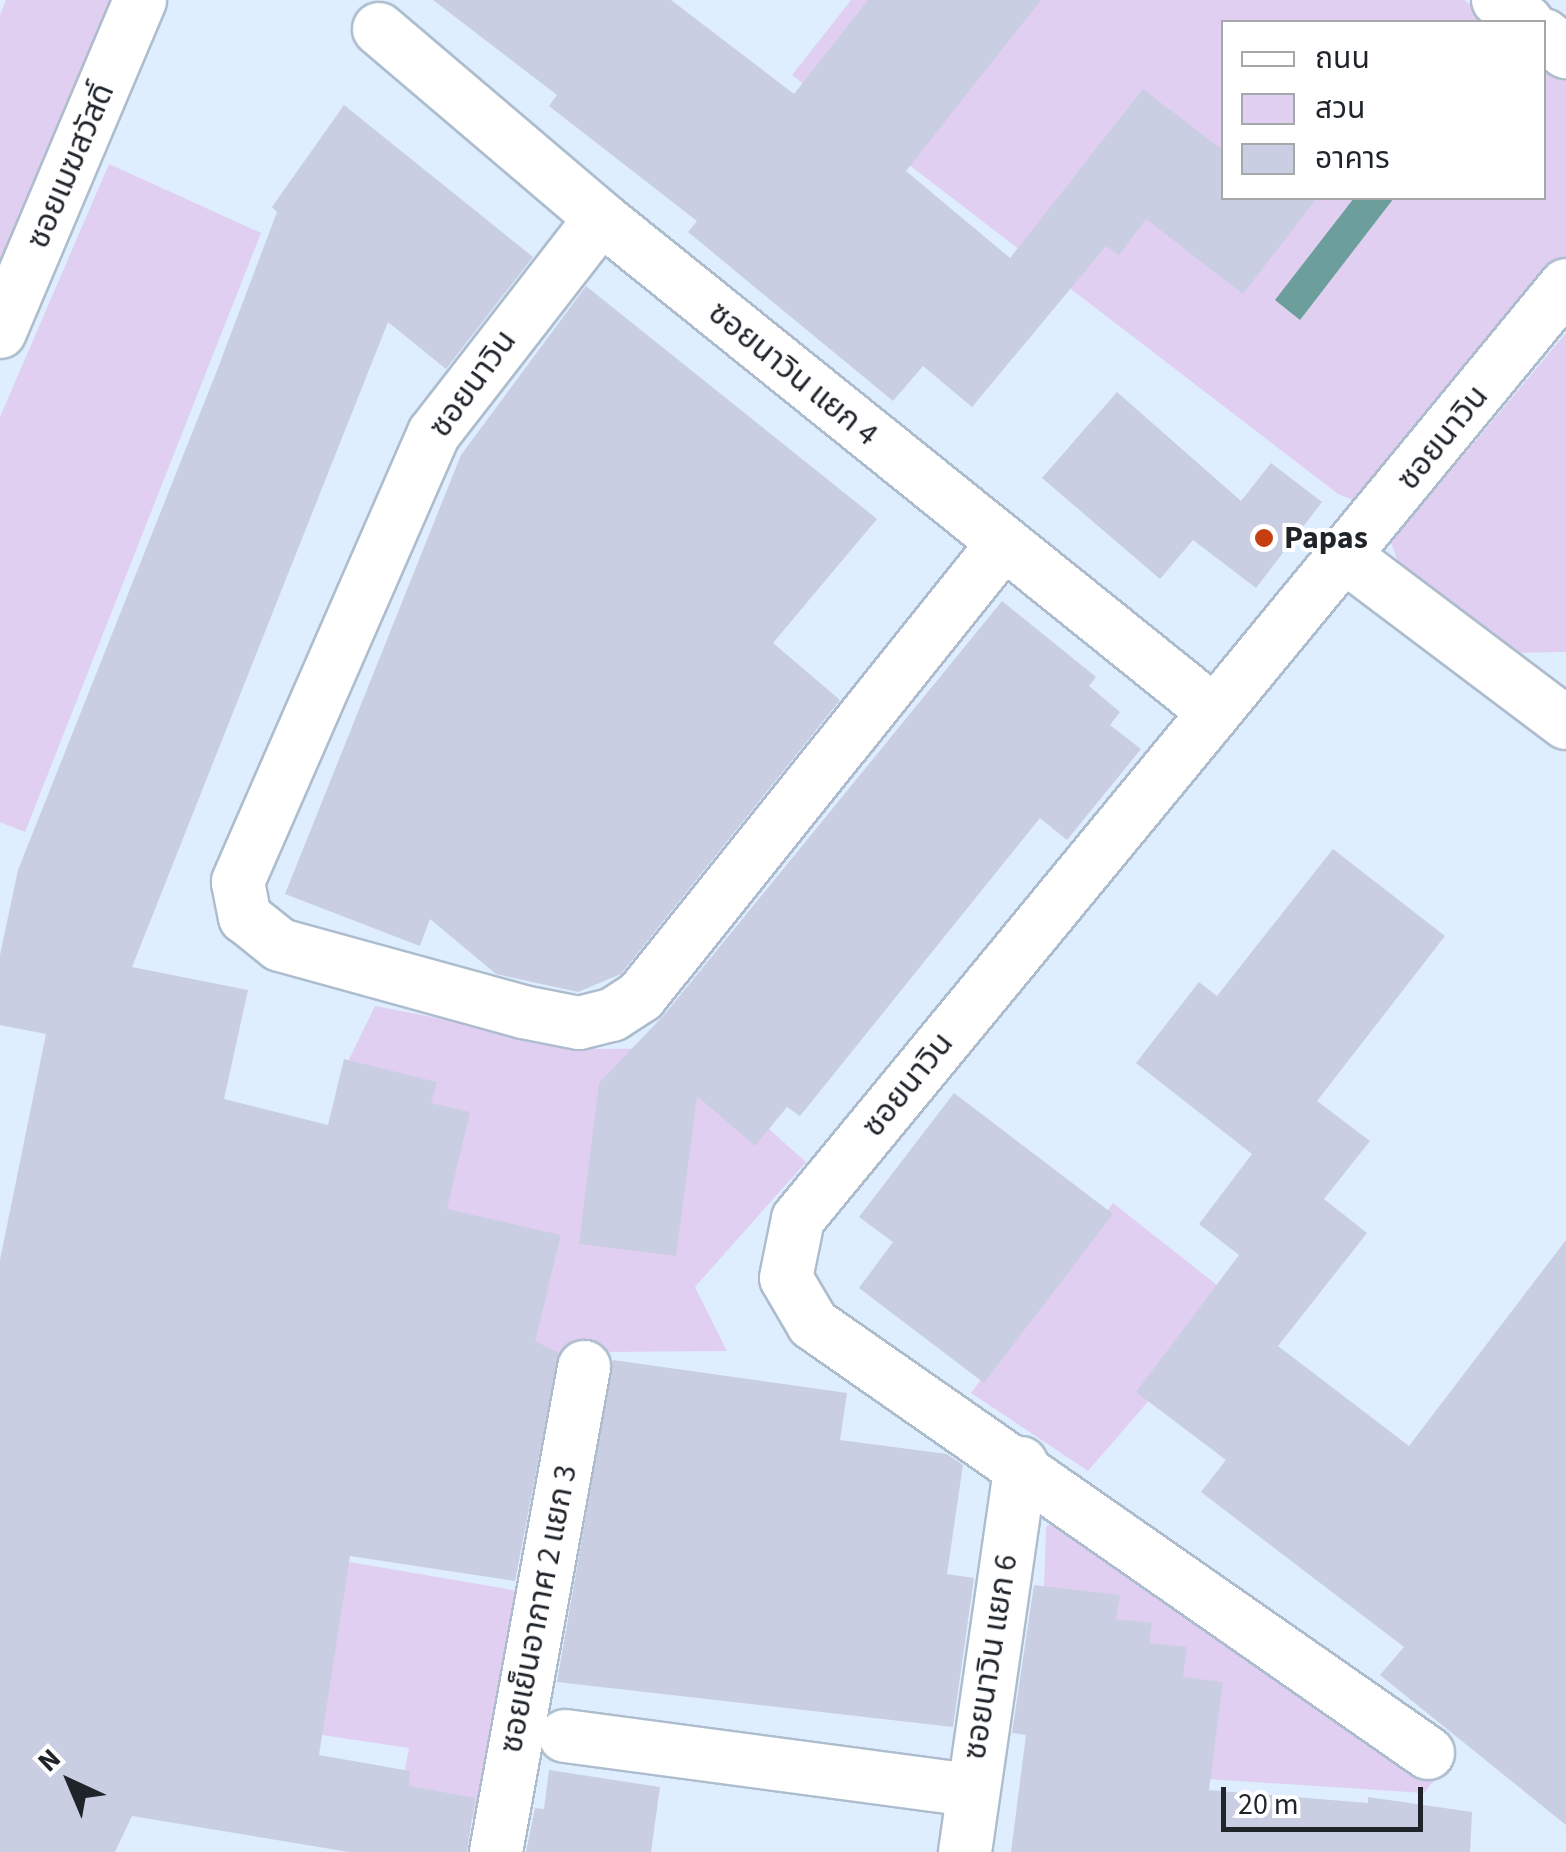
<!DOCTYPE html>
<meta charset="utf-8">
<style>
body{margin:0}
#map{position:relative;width:1566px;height:1852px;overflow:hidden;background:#deeeff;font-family:"Source Sans 3","Noto Sans Thai",sans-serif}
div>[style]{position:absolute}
.green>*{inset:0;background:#e0cff1}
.water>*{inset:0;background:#6c9f9b}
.building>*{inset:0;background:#cacee2}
.roads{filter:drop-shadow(2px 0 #adbdcd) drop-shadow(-2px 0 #adbdcd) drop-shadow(0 2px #adbdcd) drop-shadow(0 -2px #adbdcd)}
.minor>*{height:52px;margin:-26px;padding:0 26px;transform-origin:26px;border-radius:26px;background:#fff}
.dots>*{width:28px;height:28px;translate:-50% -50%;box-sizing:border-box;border:5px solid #fff;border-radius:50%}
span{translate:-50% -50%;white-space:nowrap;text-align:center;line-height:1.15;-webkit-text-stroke:8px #fff;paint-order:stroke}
.street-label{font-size:32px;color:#1e242a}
.poi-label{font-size:32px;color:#1e242a;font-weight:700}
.left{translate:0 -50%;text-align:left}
.legend{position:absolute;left:1221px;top:20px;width:325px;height:180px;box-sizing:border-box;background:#fff;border:2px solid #a5a7aa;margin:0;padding:12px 18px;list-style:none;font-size:30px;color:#1e242a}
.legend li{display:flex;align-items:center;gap:20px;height:50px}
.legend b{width:50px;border:2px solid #a5a7aa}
.north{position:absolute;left:20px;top:1732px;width:100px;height:100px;-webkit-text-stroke:8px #fff;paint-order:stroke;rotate:316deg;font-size:28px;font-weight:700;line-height:40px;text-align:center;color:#1e242a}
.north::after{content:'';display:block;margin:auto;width:35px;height:45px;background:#1e242a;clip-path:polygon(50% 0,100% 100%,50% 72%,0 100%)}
.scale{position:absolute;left:1221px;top:1787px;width:202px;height:45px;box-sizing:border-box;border:5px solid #1e242a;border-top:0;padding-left:12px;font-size:30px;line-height:35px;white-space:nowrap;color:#1e242a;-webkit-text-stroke:8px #fff;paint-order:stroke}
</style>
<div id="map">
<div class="green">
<div style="clip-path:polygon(6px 0,128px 0,0 304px,0 15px)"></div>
<div style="clip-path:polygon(851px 0,1464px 0,1494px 22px,1224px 22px,1224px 198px,1544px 198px,1544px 59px,1566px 76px,1566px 258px,1366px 505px,1338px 494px,792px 75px)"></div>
<div style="clip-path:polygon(109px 164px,261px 233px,25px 832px,0 822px,0 417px)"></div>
<div style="clip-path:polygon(1566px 333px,1566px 652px,1504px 653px,1403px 576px,1391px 542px)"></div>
<div style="clip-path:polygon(375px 1006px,599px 1049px,678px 1048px,806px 1162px,695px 1287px,727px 1351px,606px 1352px,586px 1460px,291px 1407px,407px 1296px,339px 1080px)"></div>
<div style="clip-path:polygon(1113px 1203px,1236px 1300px,1088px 1471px,971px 1393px)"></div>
<div style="clip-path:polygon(1056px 1519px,1369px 1729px,1435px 1779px,1424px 1793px,1207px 1779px,1035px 1852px,1046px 1527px)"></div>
<div style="clip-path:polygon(332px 1559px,518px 1591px,474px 1819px,399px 1801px,409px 1748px,308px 1733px)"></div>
</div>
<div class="water">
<div style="clip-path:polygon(1354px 198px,1394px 198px,1300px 320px,1275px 300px)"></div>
</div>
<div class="building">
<div style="clip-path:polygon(433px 0,671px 0,794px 94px,868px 0,1041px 0,906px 171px,1010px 258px,1143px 89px,1224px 151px,1224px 198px,1317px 198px,1243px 294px,1146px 219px,1119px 255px,1106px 246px,972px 407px,923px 366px,893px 401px,688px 232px,697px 221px,549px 106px,557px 95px)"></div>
<div style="clip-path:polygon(344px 105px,533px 257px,446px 369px,388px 322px,132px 967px,248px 990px,224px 1099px,328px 1125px,344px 1059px,437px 1082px,431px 1103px,470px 1112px,447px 1209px,561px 1235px,535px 1341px,559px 1353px,515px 1581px,350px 1556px,319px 1755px,410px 1771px,409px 1786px,475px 1798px,467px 1852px,349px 1852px,132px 1816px,115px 1852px,0 1852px,0 1260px,46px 1034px,0 1025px,0 955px,18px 870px,216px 373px,277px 212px,272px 207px)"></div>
<div style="clip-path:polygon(586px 286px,877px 519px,773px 643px,840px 700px,621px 974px,578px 992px,496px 974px,430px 919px,420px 946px,285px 894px,461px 455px)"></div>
<div style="clip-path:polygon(1117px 392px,1241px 501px,1271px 463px,1322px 502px,1256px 588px,1193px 540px,1160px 579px,1042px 478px)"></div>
<div style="clip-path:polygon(1002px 601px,1096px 677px,1089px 686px,1120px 712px,1110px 725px,1141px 749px,1067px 840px,1040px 818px,800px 1116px,787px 1107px,755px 1146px,697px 1096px,676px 1256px,579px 1244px,599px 1083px,664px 1015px)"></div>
<div style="clip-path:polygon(1333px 849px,1445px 936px,1317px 1101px,1370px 1141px,1324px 1199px,1367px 1233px,1278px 1346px,1409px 1446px,1566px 1240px,1566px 1825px,1380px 1675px,1404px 1647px,1201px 1492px,1226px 1460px,1136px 1392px,1239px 1255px,1199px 1224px,1252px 1154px,1136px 1063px,1199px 982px,1217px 996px)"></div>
<div style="clip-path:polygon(954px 1093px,1113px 1214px,984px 1383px,859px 1288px,893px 1242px,859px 1217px)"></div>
<div style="clip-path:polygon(613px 1360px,847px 1393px,840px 1440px,947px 1454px,963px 1465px,947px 1574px,974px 1578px,953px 1727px,557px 1682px)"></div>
<div style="clip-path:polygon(1034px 1585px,1120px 1595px,1116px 1619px,1152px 1623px,1149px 1643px,1187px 1647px,1183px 1677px,1223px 1682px,1209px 1790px,1368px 1803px,1368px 1797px,1472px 1812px,1470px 1852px,1011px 1852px,1026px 1735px,1012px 1733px)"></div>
<div style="clip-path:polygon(549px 1770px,660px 1787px,651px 1852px,526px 1852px,535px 1808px,544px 1809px)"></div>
</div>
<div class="roads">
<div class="minor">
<div style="left:1498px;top:0;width:36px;rotate:37deg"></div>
<div style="left:379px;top:29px;width:292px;rotate:40.4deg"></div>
<div style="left:601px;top:218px;width:786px;rotate:38.85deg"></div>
<div style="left:1544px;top:35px;width:28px;rotate:38deg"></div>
<div style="left:601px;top:218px;width:272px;rotate:127.8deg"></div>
<div style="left:434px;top:433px;width:490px;rotate:113.6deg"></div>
<div style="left:238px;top:882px;width:36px;rotate:79deg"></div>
<div style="left:245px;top:917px;width:45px;rotate:38.7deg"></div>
<div style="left:280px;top:945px;width:252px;rotate:15.4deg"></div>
<div style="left:523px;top:1012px;width:57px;rotate:11.1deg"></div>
<div style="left:579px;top:1023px;width:34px;rotate:-14deg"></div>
<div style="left:612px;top:1015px;width:35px;rotate:-33deg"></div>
<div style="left:641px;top:996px;width:579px;rotate:-51.31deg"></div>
<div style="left:0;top:332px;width:360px;rotate:-67.1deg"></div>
<div style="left:1347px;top:558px;width:274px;rotate:37deg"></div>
<div style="left:565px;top:1736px;width:411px;rotate:7.6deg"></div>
<div style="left:1428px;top:1753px;width:750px;rotate:-145.1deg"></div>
<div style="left:813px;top:1324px;width:53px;rotate:-120.4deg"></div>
<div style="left:786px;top:1278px;width:60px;rotate:-78.5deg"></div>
<div style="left:798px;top:1219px;width:1209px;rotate:-50.57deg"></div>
<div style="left:496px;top:1852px;width:493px;rotate:-79.7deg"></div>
<div style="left:965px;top:1852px;width:393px;rotate:-81.8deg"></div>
</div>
</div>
<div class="dots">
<div style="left:1264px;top:538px;background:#c73f10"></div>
</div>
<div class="street-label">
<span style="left:71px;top:166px;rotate:-67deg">ซอยเมฆสวัสดิ์</span>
<span style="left:793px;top:374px;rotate:39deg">ซอยนาวิน แยก 4</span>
<span style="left:473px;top:384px;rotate:-54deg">ซอยนาวิน</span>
<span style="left:1443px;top:438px;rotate:-51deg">ซอยนาวิน</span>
<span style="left:908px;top:1085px;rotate:-51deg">ซอยนาวิน</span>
<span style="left:539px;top:1609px;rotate:-79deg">ซอยเย็นอากาศ 2 แยก 3</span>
<span style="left:991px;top:1657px;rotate:-81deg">ซอยนาวิน แยก 6</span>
</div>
<div class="poi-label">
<span class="left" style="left:1284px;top:538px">Papas</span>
</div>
<ul class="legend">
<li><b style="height:12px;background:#fff"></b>ถนน</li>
<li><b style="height:28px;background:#e0cff1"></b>สวน</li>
<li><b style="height:28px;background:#cacee2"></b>อาคาร</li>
</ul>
<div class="north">N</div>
<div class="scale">20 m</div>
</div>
